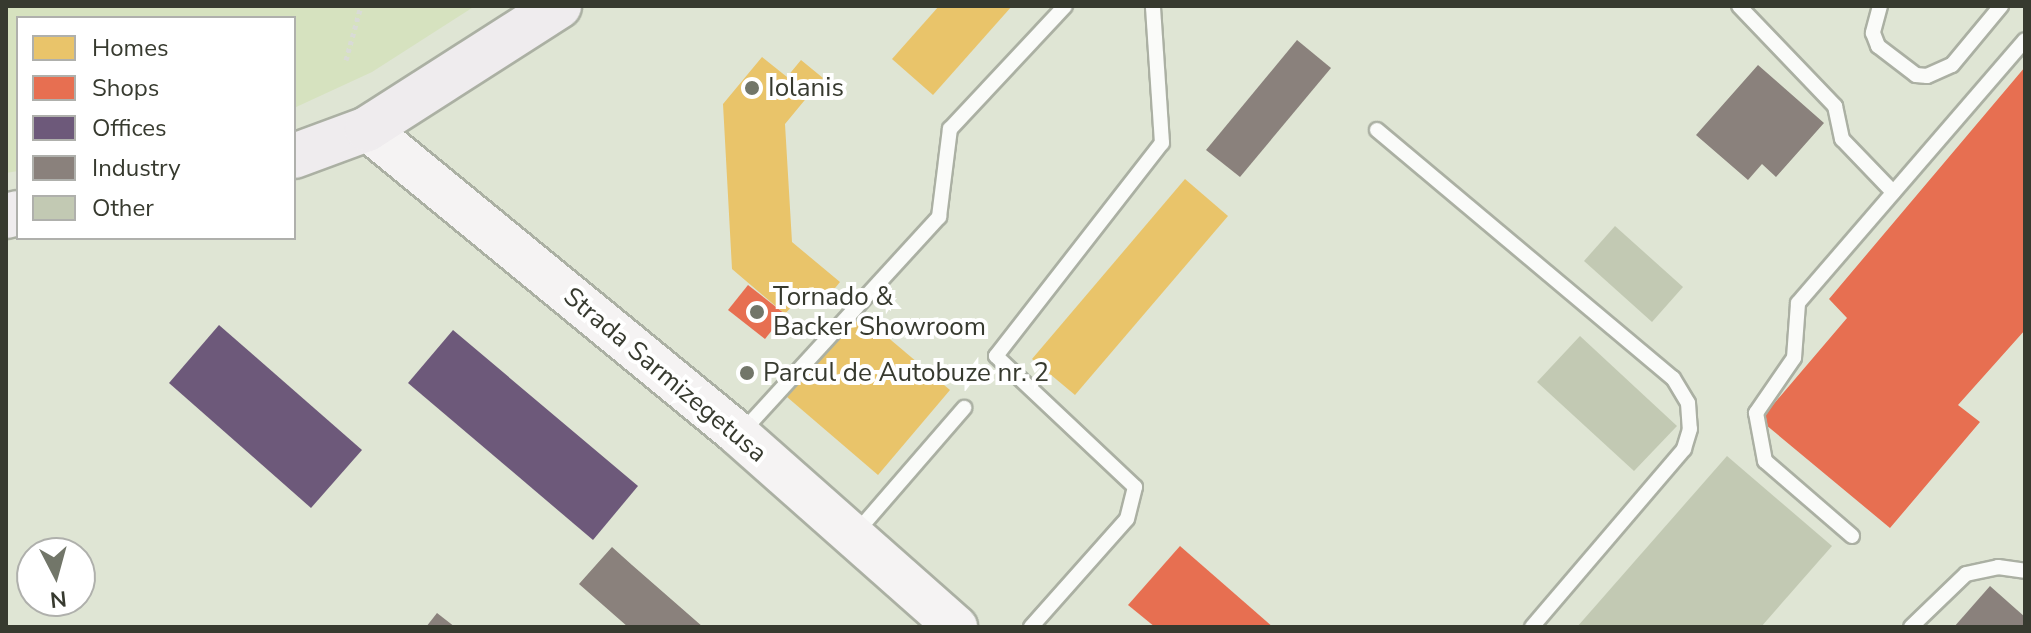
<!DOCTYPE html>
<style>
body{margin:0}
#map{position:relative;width:2031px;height:633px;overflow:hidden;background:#dfe5d4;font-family:"Nunito Sans",sans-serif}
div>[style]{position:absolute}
.green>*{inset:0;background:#d6e2bf}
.homes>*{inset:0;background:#e9c46a}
.shops>*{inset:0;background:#e76f51}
.offices>*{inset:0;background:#6d597a}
.industry>*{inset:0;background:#8a817c}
.building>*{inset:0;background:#c2c9b3}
.path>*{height:5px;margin-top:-2.5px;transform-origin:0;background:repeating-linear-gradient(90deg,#d9dbd6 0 4px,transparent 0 8px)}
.roads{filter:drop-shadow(2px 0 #abb0a3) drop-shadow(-2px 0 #abb0a3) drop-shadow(0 2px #abb0a3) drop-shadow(0 -2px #abb0a3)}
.service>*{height:14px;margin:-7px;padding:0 7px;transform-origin:7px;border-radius:7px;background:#fafbf9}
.secondary>*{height:42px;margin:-21px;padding:0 21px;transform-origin:21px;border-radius:21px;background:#f5f3f3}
.primary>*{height:44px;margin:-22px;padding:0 22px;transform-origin:22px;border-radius:22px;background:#efecee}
.dots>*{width:22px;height:22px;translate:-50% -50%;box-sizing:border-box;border:4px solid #fff;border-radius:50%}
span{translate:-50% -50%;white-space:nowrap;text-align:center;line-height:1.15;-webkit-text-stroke:8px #fff;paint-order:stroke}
.poi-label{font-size:26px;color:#373a2f}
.left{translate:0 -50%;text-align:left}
.street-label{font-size:26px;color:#373a2f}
.frame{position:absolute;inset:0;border:8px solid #373a2f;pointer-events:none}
.legend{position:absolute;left:16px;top:16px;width:280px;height:224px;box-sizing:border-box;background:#fff;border:2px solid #afb0ac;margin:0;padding:10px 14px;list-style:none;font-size:24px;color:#373a2f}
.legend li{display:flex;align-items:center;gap:16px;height:40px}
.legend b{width:40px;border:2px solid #afb0ac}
.north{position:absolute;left:16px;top:537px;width:80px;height:80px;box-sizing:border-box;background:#fff;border:2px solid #afb0ac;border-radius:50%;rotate:174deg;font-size:22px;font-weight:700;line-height:32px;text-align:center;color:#373a2f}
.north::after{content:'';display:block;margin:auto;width:28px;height:36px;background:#727669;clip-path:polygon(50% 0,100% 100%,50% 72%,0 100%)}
</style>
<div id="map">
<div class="green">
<div style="clip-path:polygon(6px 6px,475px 6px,372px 72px,294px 108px,294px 18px,18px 18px,18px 171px,6px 173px)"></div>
</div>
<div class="homes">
<div style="clip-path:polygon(939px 6px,1012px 6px,933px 95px,892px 59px)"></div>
<div style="clip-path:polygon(762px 57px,787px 77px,801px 60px,823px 78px,785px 124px,792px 242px,840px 282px,822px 304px,805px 291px,785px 314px,732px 269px,723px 104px)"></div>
<div style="clip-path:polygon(1185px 179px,1228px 216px,1075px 395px,1032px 359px)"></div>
<div style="clip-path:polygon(859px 313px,950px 390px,878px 475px,787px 397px)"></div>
</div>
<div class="shops">
<div style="clip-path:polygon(2025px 67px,2025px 330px,1958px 405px,1980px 422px,1890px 528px,1760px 420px,1847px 318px,1829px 299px)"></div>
<div style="clip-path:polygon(748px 285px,785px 314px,765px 339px,728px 310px)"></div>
<div style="clip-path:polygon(1180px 546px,1273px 627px,1155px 627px,1128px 605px)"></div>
</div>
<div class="offices">
<div style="clip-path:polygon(219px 325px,362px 450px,311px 508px,169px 383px)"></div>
<div style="clip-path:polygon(453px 330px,638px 486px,593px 540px,408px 383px)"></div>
</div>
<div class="industry">
<div style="clip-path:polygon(1297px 40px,1331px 68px,1240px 177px,1206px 150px)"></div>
<div style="clip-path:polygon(1758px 65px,1824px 123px,1776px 177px,1762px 164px,1748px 180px,1696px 135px)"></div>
<div style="clip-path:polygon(612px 547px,632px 565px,703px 627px,628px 627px,579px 584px)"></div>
<div style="clip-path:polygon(1990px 586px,2025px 617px,2025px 627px,1954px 627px)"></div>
<div style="clip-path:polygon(437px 613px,455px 627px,426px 627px)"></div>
</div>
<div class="building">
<div style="clip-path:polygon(1615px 226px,1683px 287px,1652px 322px,1584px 261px)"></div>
<div style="clip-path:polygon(1580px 336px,1677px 426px,1634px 471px,1537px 382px)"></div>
<div style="clip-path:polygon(1727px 456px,1832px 546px,1761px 627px,1577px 627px)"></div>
</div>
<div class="path">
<div style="left:346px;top:60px;width:56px;rotate:-74.5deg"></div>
</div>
<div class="roads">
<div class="service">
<div style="left:1739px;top:6px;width:139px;rotate:46.2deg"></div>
<div style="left:1835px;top:106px;width:34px;rotate:78deg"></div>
<div style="left:1842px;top:139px;width:74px;rotate:46.1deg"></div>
<div style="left:1880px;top:6px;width:28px;rotate:105deg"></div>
<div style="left:1873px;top:33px;width:14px;rotate:69deg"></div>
<div style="left:1878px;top:46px;width:48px;rotate:37.3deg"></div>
<div style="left:1916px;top:75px;width:11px;rotate:5deg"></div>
<div style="left:1927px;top:76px;width:27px;rotate:-24deg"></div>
<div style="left:1952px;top:65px;width:77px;rotate:-50.3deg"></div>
<div style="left:1377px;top:130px;width:386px;rotate:40deg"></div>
<div style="left:1673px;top:378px;width:29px;rotate:59deg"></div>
<div style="left:1688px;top:403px;width:26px;rotate:86deg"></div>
<div style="left:1690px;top:429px;width:21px;rotate:107deg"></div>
<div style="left:1684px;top:449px;width:234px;rotate:130.5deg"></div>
<div style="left:742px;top:432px;width:292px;rotate:-47.5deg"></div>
<div style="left:939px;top:217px;width:89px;rotate:-82.9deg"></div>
<div style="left:950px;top:129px;width:168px;rotate:-46.9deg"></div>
<div style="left:855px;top:534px;width:167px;rotate:-49.1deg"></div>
<div style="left:1852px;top:536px;width:115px;rotate:-139.2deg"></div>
<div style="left:1765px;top:461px;width:49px;rotate:-100.6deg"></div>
<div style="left:1756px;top:413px;width:67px;rotate:-55.4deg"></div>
<div style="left:1794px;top:358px;width:55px;rotate:-85.8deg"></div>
<div style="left:1798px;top:303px;width:347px;rotate:-49.2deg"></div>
<div style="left:1031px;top:627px;width:144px;rotate:-48.4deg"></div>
<div style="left:1127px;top:519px;width:33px;rotate:-76deg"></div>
<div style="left:1135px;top:487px;width:191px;rotate:-136.7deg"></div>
<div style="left:996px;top:356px;width:270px;rotate:-52.1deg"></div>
<div style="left:1162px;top:143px;width:137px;rotate:-93.8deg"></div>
<div style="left:1911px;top:627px;width:76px;rotate:-43.9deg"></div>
<div style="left:1966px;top:574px;width:33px;rotate:-12deg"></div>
<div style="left:1998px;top:567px;width:27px;rotate:8deg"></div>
</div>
<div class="secondary">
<div style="left:367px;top:129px;width:482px;rotate:39.4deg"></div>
<div style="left:739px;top:435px;width:290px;rotate:41.5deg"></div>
</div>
<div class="primary">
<div style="left:294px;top:156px;width:78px;rotate:-20.3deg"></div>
<div style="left:367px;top:129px;width:228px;rotate:-32.6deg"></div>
<div style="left:6px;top:216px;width:12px;rotate:-14deg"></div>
</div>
</div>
<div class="dots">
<div style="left:752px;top:88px;background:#727669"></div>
<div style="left:757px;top:312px;background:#727669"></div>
<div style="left:747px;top:373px;background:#727669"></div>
</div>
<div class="poi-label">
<span class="left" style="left:768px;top:88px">Iolanis</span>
<span class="left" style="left:773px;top:312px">Tornado &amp;<br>Backer Showroom</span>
<span class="left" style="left:763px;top:373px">Parcul de Autobuze nr. 2</span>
</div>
<div class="street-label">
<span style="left:665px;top:375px;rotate:40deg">Strada Sarmizegetusa</span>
</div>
<div class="frame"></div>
<ul class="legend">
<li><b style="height:22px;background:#e9c46a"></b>Homes</li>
<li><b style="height:22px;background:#e76f51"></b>Shops</li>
<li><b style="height:22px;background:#6d597a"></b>Offices</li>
<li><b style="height:22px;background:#8a817c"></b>Industry</li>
<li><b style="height:22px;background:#c2c9b3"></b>Other</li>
</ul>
<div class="north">N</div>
</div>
